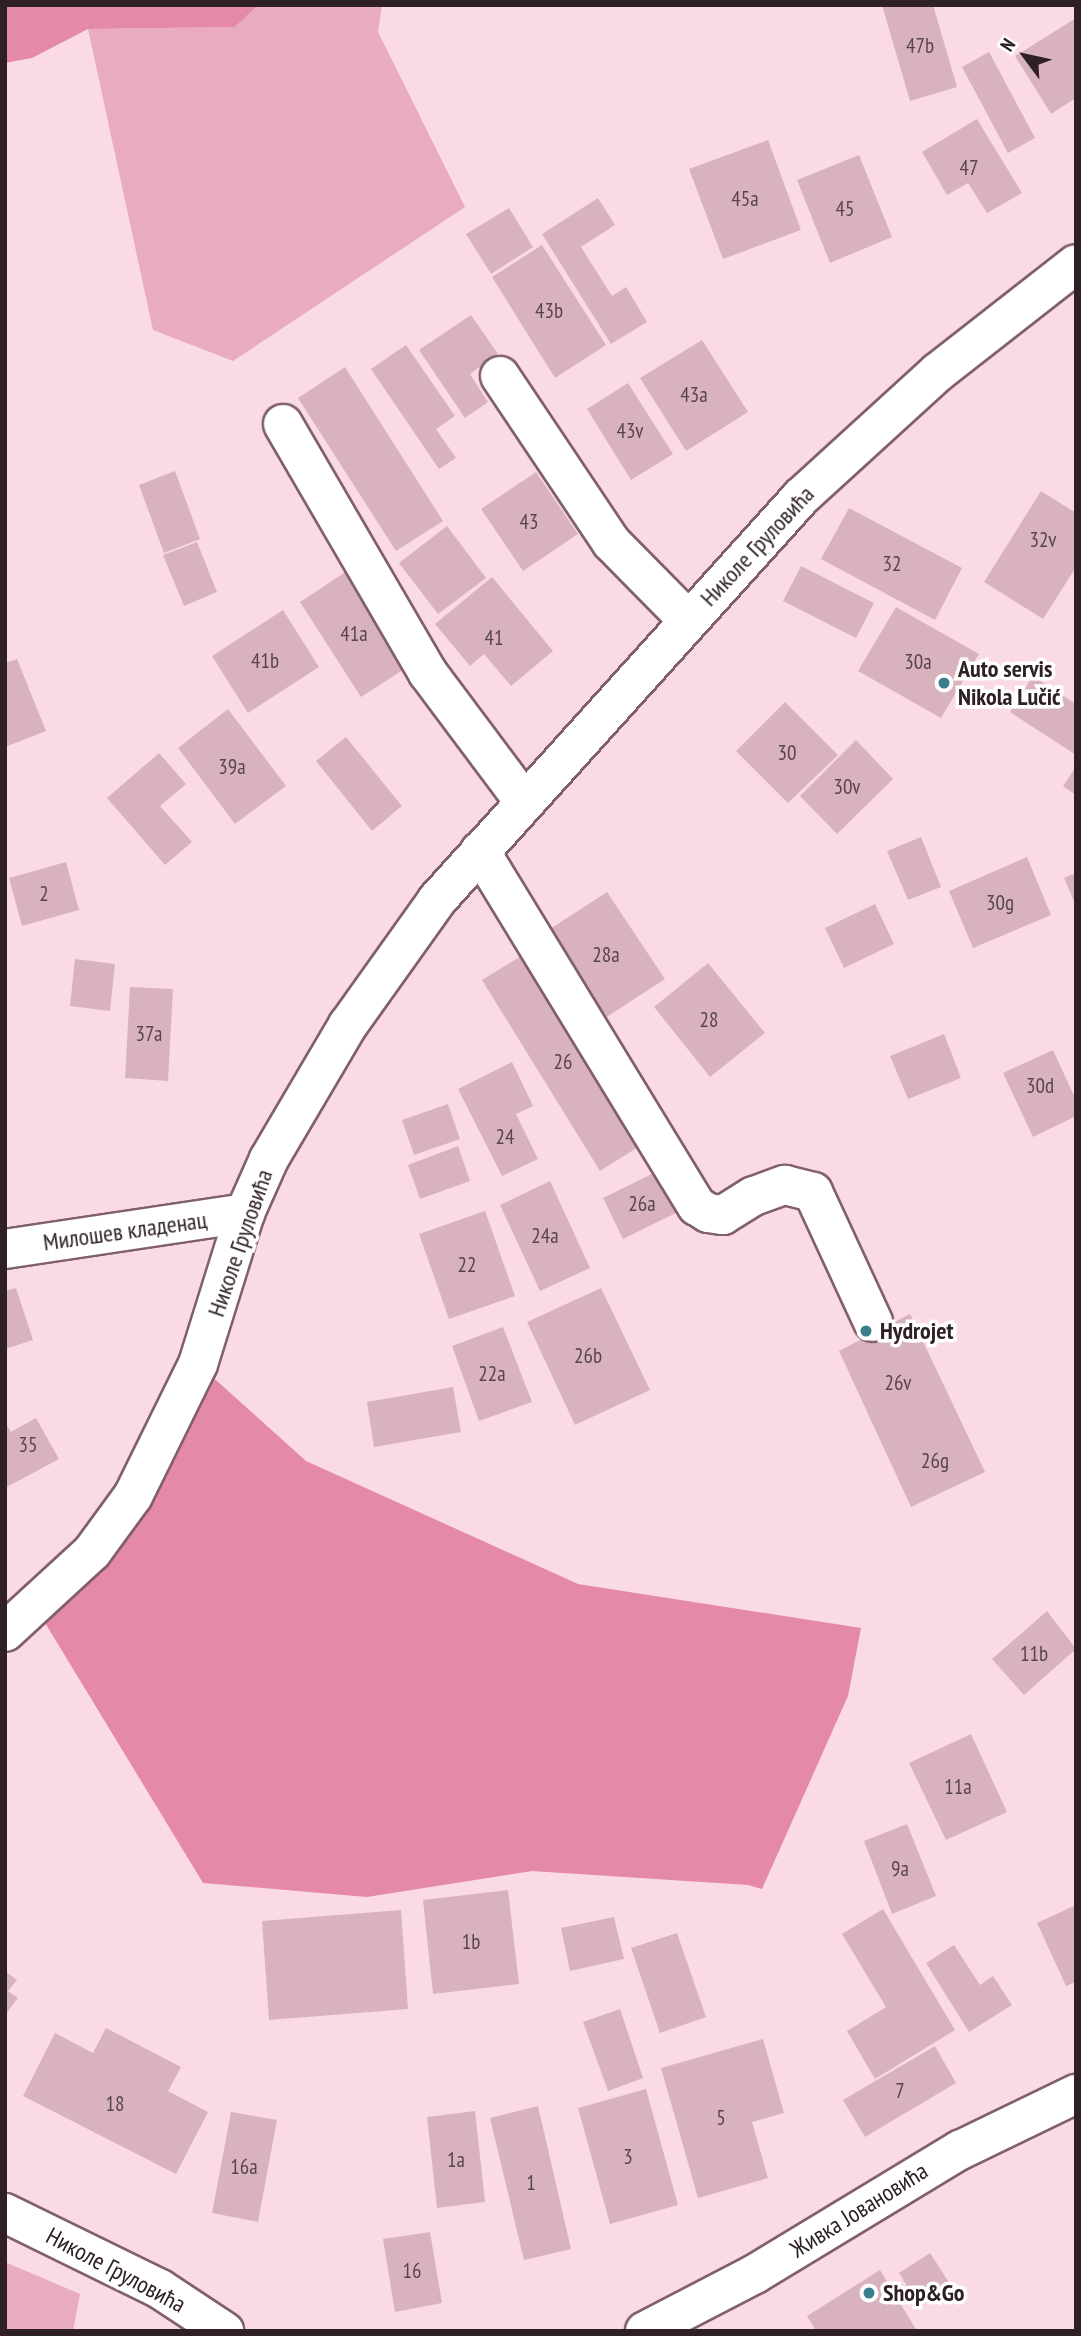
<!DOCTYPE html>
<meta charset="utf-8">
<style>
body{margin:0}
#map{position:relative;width:1081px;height:2336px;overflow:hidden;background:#fadbe4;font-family:"PT Sans Narrow",sans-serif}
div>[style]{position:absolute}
.green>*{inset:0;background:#e9acbf}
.forest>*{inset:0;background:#e589a9}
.building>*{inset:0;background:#d8b3be}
.roads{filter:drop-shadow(2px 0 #81606a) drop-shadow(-2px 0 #81606a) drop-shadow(0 2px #81606a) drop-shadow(0 -2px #81606a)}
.minor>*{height:38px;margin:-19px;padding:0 19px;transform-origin:19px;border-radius:19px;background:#fff}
.dots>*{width:19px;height:19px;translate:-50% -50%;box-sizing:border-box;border:4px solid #fff;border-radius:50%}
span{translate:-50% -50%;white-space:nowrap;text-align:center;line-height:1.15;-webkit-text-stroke:7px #fff;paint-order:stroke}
.number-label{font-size:21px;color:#58454a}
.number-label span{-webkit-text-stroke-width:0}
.street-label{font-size:24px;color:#2e2024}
.poi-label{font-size:24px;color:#2e2024;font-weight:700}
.left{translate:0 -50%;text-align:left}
.frame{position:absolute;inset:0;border:7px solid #2e2024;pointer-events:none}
.north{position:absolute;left:990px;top:21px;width:70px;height:70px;-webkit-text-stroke:5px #fff;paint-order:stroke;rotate:303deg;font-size:19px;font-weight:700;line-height:28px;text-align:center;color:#2e2024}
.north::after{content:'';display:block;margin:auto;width:24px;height:32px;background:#2e2024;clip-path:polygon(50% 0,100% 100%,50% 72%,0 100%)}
</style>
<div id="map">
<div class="green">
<div style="clip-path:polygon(258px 5px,382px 5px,378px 32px,465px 207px,233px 361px,153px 330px,88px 29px,235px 27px)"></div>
<div style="clip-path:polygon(5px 2262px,80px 2294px,73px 2331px,5px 2331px)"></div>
</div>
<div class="forest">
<div style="clip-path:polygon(5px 5px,258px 5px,235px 27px,88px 29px,32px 58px,5px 63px)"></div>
<div style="clip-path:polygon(198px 1364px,306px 1461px,578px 1584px,861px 1628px,848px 1696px,762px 1889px,748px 1885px,532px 1871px,367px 1897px,203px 1883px,36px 1608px)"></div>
</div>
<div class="building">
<div style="clip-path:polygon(882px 5px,933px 5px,957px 87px,910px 101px)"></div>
<div style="clip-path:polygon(1076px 18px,1076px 98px,1051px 114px,1015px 56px)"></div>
<div style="clip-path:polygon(989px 52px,1035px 138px,1008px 153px,962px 67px)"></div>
<div style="clip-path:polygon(977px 119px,1022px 193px,987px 213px,968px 183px,947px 195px,922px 152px)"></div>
<div style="clip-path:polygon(768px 140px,801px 230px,723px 259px,689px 169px)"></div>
<div style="clip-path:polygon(859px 155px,892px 237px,830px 263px,797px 180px)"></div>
<div style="clip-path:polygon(598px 198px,615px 225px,581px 247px,612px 296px,626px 287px,647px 322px,611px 344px,542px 234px)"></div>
<div style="clip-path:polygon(509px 208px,533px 247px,491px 274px,466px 234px)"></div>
<div style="clip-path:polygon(542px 245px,606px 345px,555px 378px,492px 277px)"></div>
<div style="clip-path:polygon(471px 315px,498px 354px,470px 374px,488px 402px,465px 418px,419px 350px)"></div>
<div style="clip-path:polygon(702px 340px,748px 412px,686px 451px,640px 378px)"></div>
<div style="clip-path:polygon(406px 345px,455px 416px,436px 429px,456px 458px,439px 469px,371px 369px)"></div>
<div style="clip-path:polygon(345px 367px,443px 521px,396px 551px,298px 398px)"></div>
<div style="clip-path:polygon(628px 383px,673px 454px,631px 480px,587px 409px)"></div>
<div style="clip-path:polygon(175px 471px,200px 539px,164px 553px,139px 485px)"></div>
<div style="clip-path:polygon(536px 472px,578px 534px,523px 571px,481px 509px)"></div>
<div style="clip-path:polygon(1041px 491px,1076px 513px,1076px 567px,1043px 619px,984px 582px)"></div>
<div style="clip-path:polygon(849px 508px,962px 568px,935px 620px,821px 559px)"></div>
<div style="clip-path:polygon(447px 526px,486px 578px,438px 614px,399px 563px)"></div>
<div style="clip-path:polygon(197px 542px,217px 592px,184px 606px,163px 555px)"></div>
<div style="clip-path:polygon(801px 566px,874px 603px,856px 638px,783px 601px)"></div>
<div style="clip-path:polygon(347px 571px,409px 666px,361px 697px,300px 602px)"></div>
<div style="clip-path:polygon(492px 577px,553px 651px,511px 686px,484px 654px,470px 666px,435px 624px)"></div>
<div style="clip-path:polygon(896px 607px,979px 654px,941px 718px,858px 671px)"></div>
<div style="clip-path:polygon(283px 610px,319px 667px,248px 713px,212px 656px)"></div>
<div style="clip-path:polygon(17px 659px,46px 731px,5px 747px,5px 663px)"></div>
<div style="clip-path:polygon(1033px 676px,1076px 704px,1076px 755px,1010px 712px)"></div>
<div style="clip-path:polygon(785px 702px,838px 755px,788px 803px,736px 751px)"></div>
<div style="clip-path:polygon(228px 709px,286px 786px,235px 824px,178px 748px)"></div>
<div style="clip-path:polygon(346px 737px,402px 806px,372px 831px,316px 761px)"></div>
<div style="clip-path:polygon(856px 740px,893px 779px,837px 834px,800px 796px)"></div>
<div style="clip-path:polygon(159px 753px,186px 784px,160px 806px,192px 842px,165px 865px,107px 798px)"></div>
<div style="clip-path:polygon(1076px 767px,1076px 795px,1063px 786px)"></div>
<div style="clip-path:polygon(921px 837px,941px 887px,908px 900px,887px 851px)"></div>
<div style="clip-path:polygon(1027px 857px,1051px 915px,973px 948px,949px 891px)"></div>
<div style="clip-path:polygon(66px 862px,79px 910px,22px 926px,9px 878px)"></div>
<div style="clip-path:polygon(1076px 873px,1076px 906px,1064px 878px)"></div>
<div style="clip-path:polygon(607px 892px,665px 979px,605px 1018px,547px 931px)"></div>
<div style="clip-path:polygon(875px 904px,894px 944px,844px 968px,825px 928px)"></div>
<div style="clip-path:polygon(526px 953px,643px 1144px,600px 1171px,482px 980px)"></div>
<div style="clip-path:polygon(75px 959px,115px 964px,110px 1011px,70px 1006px)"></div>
<div style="clip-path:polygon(708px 963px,765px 1033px,710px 1077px,654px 1007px)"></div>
<div style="clip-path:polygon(130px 987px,173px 989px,168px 1081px,125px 1078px)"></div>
<div style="clip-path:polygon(944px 1034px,961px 1078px,908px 1099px,890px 1056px)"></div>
<div style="clip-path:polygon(1053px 1050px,1076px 1100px,1076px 1116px,1033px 1137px,1003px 1073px)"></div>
<div style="clip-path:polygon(512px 1062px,533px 1106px,516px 1114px,538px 1159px,502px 1176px,458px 1089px)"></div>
<div style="clip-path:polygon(448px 1104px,460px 1139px,414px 1155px,402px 1120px)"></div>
<div style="clip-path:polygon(458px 1146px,470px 1181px,420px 1199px,408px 1165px)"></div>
<div style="clip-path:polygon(660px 1170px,680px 1211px,623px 1239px,603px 1198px)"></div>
<div style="clip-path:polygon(550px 1181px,590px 1268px,540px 1291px,500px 1205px)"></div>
<div style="clip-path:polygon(485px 1211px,515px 1296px,449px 1319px,419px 1234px)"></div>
<div style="clip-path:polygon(16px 1288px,33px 1340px,5px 1349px,5px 1291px)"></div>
<div style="clip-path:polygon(601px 1288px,650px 1390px,575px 1425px,527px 1322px)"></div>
<div style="clip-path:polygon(910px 1314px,985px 1472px,911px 1507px,839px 1351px)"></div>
<div style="clip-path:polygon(503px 1327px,532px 1402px,479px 1421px,452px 1346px)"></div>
<div style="clip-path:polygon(453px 1387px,461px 1432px,374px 1447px,367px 1402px)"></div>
<div style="clip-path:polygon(36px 1418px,59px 1459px,5px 1488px,5px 1422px,11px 1432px)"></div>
<div style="clip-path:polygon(1047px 1611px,1076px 1649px,1024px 1695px,992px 1659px)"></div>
<div style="clip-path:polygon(971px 1734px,1007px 1812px,946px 1840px,909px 1763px)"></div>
<div style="clip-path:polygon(907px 1824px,936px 1896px,892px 1914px,864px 1841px)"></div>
<div style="clip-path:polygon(508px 1890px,519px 1984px,433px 1994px,423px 1900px)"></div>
<div style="clip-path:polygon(1076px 1905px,1076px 1982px,1066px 1986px,1037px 1923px)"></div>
<div style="clip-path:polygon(883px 1909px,955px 2030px,875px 2079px,847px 2031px,886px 2007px,842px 1934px)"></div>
<div style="clip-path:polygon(401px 1910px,408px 2009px,269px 2020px,262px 1921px)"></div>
<div style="clip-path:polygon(614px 1917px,624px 1959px,570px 1971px,561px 1928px)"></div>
<div style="clip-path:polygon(677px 1933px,706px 2017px,660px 2033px,631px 1948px)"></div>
<div style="clip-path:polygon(954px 1945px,980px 1985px,993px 1976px,1012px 2005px,969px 2032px,926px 1963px)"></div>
<div style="clip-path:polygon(5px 1971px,17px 1980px,8px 1991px,18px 1998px,5px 2015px)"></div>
<div style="clip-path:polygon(620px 2009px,643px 2078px,608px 2091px,583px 2022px)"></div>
<div style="clip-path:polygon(106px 2028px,181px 2067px,168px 2091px,208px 2112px,176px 2174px,23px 2096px,55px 2033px,93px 2053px)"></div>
<div style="clip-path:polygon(763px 2039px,784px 2113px,752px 2122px,768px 2178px,698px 2198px,661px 2068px)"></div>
<div style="clip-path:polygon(935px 2046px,956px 2083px,865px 2137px,843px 2100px)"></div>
<div style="clip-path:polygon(646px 2089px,678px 2205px,610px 2224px,578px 2108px)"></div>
<div style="clip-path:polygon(538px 2106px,571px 2249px,524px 2260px,490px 2118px)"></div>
<div style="clip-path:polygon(475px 2111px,485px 2202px,437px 2208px,427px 2117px)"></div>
<div style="clip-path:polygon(231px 2112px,277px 2120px,258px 2222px,212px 2213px)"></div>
<div style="clip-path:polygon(430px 2232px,442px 2303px,395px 2312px,383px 2239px)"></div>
<div style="clip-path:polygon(930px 2253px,952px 2287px,920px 2307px,899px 2273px)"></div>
<div style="clip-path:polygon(880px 2270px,917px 2331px,816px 2331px,807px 2316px)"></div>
</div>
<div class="roads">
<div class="minor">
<div style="left:500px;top:376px;width:200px;rotate:56.2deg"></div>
<div style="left:611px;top:542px;width:110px;rotate:45.4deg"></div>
<div style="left:283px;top:424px;width:288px;rotate:59.8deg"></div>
<div style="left:428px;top:673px;width:159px;rotate:53.2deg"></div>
<div style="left:480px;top:851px;width:416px;rotate:58.6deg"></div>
<div style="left:697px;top:1206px;width:13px;rotate:32deg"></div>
<div style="left:708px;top:1213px;width:15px;rotate:8deg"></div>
<div style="left:723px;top:1215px;width:36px;rotate:-32deg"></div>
<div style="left:754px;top:1196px;width:33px;rotate:-20deg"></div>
<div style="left:785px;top:1185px;width:29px;rotate:14deg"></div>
<div style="left:813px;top:1192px;width:143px;rotate:65.2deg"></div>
<div style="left:5px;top:1249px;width:243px;rotate:-8.5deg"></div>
<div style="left:5px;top:1632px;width:118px;rotate:-42.6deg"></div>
<div style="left:92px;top:1552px;width:69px;rotate:-53.8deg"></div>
<div style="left:133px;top:1496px;width:147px;rotate:-63.8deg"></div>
<div style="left:198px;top:1364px;width:158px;rotate:-72.7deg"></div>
<div style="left:245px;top:1213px;width:59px;rotate:-66deg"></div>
<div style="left:269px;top:1159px;width:156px;rotate:-59.5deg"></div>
<div style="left:348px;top:1025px;width:153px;rotate:-54.5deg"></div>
<div style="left:437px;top:900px;width:543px;rotate:-47.91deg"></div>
<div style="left:801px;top:497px;width:185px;rotate:-42.4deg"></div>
<div style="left:938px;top:372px;width:175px;rotate:-38deg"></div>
<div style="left:5px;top:2213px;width:173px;rotate:26.1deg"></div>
<div style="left:160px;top:2289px;width:77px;rotate:33.3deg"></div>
<div style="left:645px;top:2331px;width:124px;rotate:-27.4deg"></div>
<div style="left:755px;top:2274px;width:240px;rotate:-31.2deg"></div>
<div style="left:960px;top:2150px;width:129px;rotate:-25.8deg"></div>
</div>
</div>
<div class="dots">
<div style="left:944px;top:683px;background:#3b7f8e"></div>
<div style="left:866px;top:1331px;background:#3b7f8e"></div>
<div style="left:869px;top:2293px;background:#3b7f8e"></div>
</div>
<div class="number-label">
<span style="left:920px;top:46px">47b</span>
<span style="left:969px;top:168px">47</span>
<span style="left:745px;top:199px">45a</span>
<span style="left:845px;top:209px">45</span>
<span style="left:549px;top:311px">43b</span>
<span style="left:694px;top:395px">43a</span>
<span style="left:630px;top:431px">43v</span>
<span style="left:529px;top:522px">43</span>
<span style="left:1043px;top:540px">32v</span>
<span style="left:892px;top:564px">32</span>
<span style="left:354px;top:634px">41a</span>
<span style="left:494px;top:638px">41</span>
<span style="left:265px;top:661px">41b</span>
<span style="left:918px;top:662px">30a</span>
<span style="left:787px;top:753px">30</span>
<span style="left:232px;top:767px">39a</span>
<span style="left:847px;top:787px">30v</span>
<span style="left:44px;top:894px">2</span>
<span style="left:1000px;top:903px">30g</span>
<span style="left:606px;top:955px">28a</span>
<span style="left:709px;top:1020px">28</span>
<span style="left:149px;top:1034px">37a</span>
<span style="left:563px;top:1062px">26</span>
<span style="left:1040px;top:1086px">30d</span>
<span style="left:505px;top:1137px">24</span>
<span style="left:642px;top:1204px">26a</span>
<span style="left:545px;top:1236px">24a</span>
<span style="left:467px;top:1265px">22</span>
<span style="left:588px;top:1356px">26b</span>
<span style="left:492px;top:1374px">22a</span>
<span style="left:898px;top:1383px">26v</span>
<span style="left:28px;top:1445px">35</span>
<span style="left:935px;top:1461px">26g</span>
<span style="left:1034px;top:1654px">11b</span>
<span style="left:958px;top:1787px">11a</span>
<span style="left:900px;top:1869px">9a</span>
<span style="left:471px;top:1942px">1b</span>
<span style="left:900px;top:2091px">7</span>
<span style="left:115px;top:2104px">18</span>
<span style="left:721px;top:2118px">5</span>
<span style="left:628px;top:2157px">3</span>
<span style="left:456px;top:2160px">1a</span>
<span style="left:244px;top:2167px">16a</span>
<span style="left:531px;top:2183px">1</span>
<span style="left:412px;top:2271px">16</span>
</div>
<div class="street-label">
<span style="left:757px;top:546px;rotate:-47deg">Николе Груловића</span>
<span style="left:125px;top:1231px;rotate:-8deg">Милошев кладенац</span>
<span style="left:240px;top:1243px;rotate:-71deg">Николе Груловића</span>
<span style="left:859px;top:2210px;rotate:-32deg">Живка Јовановића</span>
<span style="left:116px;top:2270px;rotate:28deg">Николе Груловића</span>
</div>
<div class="poi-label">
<span class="left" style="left:958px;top:683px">Auto servis<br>Nikola Lučić</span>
<span class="left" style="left:880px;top:1331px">Hydrojet</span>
<span class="left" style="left:883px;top:2293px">Shop&amp;Go</span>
</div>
<div class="frame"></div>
<div class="north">N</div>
</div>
